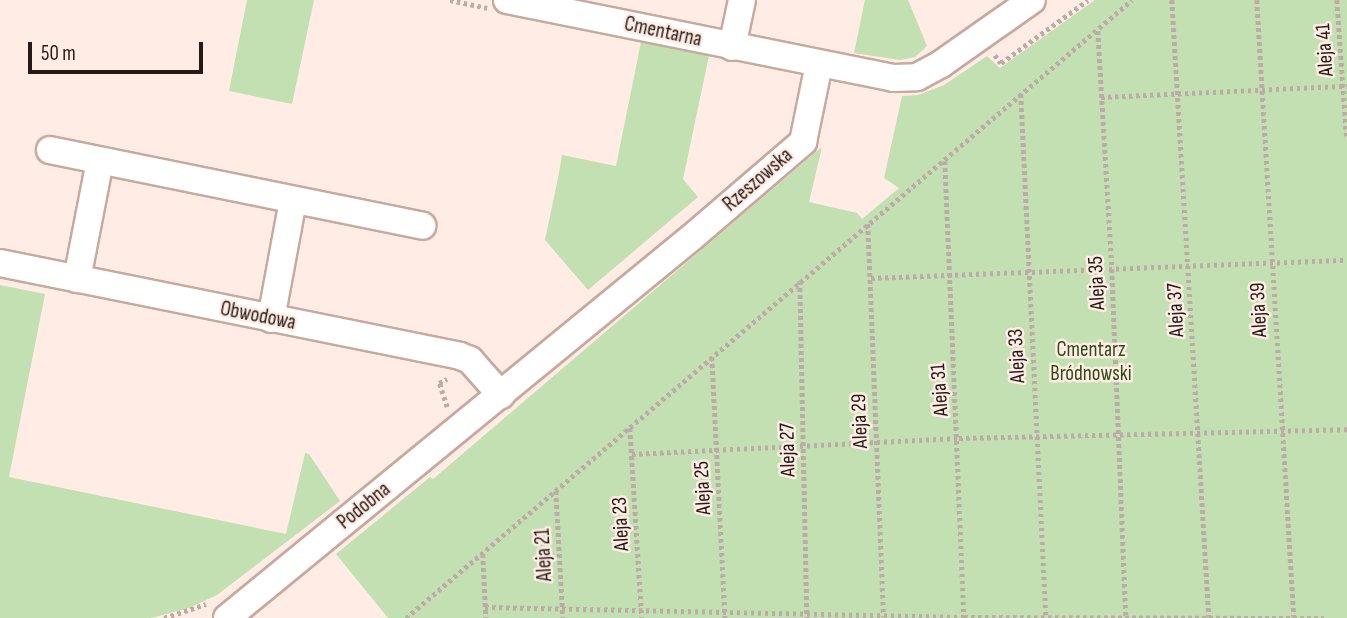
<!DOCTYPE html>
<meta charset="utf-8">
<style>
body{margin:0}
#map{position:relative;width:1347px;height:618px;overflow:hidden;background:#ffece4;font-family:"Sofia Sans Condensed",sans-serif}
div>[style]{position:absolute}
.green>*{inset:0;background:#c3e0b3}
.path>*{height:4.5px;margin-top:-2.25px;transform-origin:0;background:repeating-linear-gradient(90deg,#bdaca5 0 3.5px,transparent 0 7px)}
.roads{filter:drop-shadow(2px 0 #c7a99e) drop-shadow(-2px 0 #c7a99e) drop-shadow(0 2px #c7a99e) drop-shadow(0 -2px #c7a99e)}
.minor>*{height:26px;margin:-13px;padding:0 13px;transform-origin:13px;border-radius:13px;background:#fff}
span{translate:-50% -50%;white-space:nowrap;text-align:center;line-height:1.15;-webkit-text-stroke:5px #ffece4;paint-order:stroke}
.street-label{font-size:21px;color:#251a16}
.park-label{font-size:21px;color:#2c4b14}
.scale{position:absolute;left:28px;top:42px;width:175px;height:32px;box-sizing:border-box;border:4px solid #251a16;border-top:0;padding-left:9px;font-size:21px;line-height:24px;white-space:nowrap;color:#251a16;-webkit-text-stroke:5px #ffece4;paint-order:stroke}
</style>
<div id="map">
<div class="green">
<div style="clip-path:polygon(247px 0,314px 0,292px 104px,229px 91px)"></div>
<div style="clip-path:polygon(865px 0,908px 0,927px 46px,915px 57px,900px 60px,854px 53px)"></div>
<div style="clip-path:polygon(1095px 0,1347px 0,1347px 618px,388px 618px,336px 554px,430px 477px,433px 479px,822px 147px,809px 202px,857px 213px,862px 219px,899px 188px,884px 178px,902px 96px,918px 95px,944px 85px,987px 56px,1000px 68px)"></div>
<div style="clip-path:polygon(641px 42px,709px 56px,683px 179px,698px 197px,588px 290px,545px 240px,559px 173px,562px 155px,616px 166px)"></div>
<div style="clip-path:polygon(0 285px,45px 294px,9px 477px,286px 534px,305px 453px,309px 454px,340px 501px,217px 595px,189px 608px,151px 618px,0 618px)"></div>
</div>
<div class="path">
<div style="left:450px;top:0;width:38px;rotate:12deg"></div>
<div style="left:1172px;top:0;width:618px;rotate:86.57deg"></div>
<div style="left:1257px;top:0;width:618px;rotate:86.57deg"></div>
<div style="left:1337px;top:0;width:138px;rotate:85.9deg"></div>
<div style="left:1098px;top:31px;width:238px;rotate:86.6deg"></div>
<div style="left:1112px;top:269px;width:349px;rotate:87.7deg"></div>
<div style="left:995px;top:55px;width:10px;rotate:53deg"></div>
<div style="left:1001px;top:63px;width:107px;rotate:-35.9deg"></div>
<div style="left:1021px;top:94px;width:524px;rotate:87.26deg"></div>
<div style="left:1101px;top:97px;width:246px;rotate:-2.6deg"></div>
<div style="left:945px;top:161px;width:456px;rotate:87.6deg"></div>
<div style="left:868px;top:224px;width:393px;rotate:87.7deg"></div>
<div style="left:871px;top:278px;width:476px;rotate:-2.2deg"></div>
<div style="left:800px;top:281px;width:337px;rotate:88.8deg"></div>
<div style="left:712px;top:357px;width:261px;rotate:87.1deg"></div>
<div style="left:447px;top:407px;width:25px;rotate:-108deg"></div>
<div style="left:439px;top:383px;width:9px;rotate:-27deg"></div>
<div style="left:630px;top:428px;width:190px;rotate:86.4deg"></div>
<div style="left:632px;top:454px;width:327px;rotate:-2.8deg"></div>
<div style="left:959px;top:438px;width:388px;rotate:-1.3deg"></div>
<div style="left:556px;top:491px;width:127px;rotate:86.8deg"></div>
<div style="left:483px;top:554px;width:64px;rotate:87.3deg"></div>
<div style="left:485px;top:607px;width:479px;rotate:1.2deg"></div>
<div style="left:964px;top:617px;width:360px;rotate:0.2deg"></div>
<div style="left:164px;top:618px;width:44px;rotate:-18.4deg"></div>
<div style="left:406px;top:618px;width:953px;rotate:-40.41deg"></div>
</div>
<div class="roads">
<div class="minor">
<div style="left:507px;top:0;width:394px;rotate:11.4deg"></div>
<div style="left:893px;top:78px;width:24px;rotate:-2deg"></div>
<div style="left:917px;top:77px;width:27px;rotate:-28deg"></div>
<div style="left:941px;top:64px;width:111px;rotate:-35.1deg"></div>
<div style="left:732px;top:47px;width:48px;rotate:-78deg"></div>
<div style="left:50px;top:150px;width:380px;rotate:11.5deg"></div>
<div style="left:0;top:263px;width:469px;rotate:11.4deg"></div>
<div style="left:460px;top:356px;width:11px;rotate:22deg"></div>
<div style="left:470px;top:360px;width:47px;rotate:48.5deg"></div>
<div style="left:77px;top:279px;width:120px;rotate:-79deg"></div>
<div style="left:271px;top:319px;width:121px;rotate:-79.5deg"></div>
<div style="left:227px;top:618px;width:600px;rotate:-39.32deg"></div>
<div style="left:691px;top:238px;width:148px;rotate:-40.6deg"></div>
<div style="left:803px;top:142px;width:80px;rotate:-78.4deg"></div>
</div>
</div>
<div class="street-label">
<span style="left:663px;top:32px;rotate:12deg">Cmentarna</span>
<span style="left:1325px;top:50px;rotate:-94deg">Aleja 41</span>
<span style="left:758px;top:180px;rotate:-41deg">Rzeszowska</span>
<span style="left:1097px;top:283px;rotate:-93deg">Aleja 35</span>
<span style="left:1176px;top:310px;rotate:-93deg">Aleja 37</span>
<span style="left:1259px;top:310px;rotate:-93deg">Aleja 39</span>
<span style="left:258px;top:316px;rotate:11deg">Obwodowa</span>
<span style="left:1017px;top:356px;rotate:-93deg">Aleja 33</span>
<span style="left:940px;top:390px;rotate:-94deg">Aleja 31</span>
<span style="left:860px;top:421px;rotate:-92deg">Aleja 29</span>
<span style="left:788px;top:450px;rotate:-91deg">Aleja 27</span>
<span style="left:703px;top:488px;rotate:-93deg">Aleja 25</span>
<span style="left:364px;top:506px;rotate:-39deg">Podobna</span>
<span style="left:621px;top:524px;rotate:-93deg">Aleja 23</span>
<span style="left:544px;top:555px;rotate:-93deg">Aleja 21</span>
</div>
<div class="park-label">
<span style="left:1091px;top:362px">Cmentarz<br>Bródnowski</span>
</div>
<div class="scale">50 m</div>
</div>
